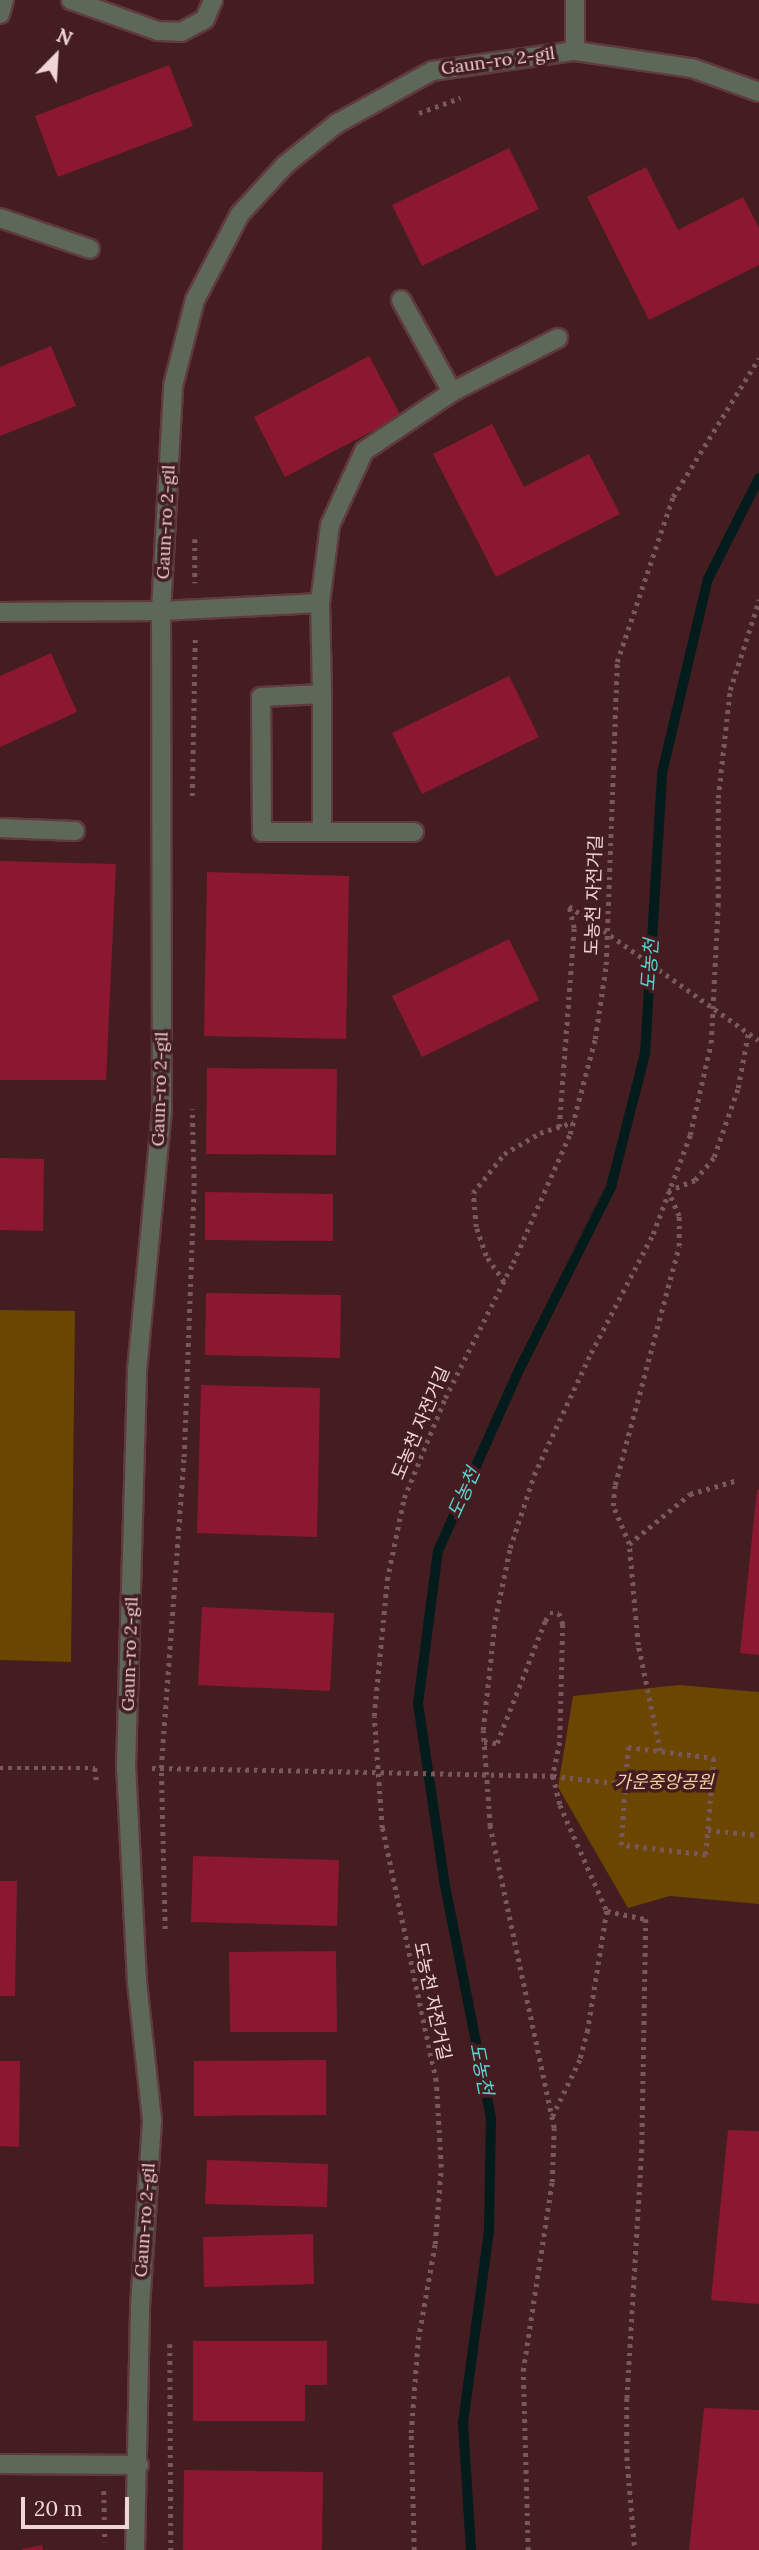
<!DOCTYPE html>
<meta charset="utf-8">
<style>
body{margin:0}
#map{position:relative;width:759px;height:2550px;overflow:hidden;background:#441d21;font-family:Lora,"Noto Sans KR",serif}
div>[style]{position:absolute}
.green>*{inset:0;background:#6b4600}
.stream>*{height:10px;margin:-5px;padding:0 5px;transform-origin:5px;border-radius:5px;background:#041b1b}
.building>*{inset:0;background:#8c1731}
.path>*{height:4.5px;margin-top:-2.25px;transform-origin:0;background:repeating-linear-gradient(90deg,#7a575a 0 3.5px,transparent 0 8.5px)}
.roads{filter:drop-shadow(2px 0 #603a3e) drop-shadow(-2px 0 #603a3e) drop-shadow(0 2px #603a3e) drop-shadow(0 -2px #603a3e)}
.service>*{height:18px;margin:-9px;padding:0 9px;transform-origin:9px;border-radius:9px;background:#5e6859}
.minor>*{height:18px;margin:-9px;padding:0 9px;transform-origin:9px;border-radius:9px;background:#5e6859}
.path-bridge>*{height:4.5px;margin-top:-2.25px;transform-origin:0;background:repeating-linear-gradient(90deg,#7a575a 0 3.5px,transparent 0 8.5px)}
span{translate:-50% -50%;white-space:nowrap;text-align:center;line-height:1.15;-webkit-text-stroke:7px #441d21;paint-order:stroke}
.street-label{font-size:18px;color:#f0d5d6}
.park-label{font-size:18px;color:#f4d1a3;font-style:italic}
.water-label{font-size:19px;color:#5ad4d4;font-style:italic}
.north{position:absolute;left:21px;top:21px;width:70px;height:70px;-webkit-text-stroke:5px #441d21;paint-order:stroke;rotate:24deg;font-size:19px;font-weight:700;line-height:28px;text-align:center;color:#f0d5d6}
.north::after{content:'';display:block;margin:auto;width:24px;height:32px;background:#f0d5d6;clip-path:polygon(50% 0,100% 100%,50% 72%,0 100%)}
.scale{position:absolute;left:21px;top:2497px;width:108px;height:32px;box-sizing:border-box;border:4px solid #f0d5d6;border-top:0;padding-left:9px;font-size:21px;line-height:24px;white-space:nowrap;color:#f0d5d6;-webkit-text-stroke:5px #441d21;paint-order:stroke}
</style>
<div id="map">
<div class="green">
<div style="clip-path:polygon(0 1310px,75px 1311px,71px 1662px,0 1660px)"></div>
<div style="clip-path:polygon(679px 1685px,759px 1692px,759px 1904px,670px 1896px,628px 1908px,558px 1787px,573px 1696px)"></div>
</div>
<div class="stream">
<div style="left:471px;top:2550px;width:127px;rotate:-93.6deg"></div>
<div style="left:463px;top:2423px;width:194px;rotate:-82.3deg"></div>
<div style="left:489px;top:2231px;width:113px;rotate:-89deg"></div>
<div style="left:491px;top:2118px;width:237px;rotate:-101.2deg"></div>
<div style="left:445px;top:1886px;width:184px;rotate:-98.4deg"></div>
<div style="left:418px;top:1704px;width:154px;rotate:-82.6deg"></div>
<div style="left:438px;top:1551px;width:201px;rotate:-65.9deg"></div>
<div style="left:520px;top:1368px;width:203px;rotate:-63.3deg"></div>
<div style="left:611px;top:1187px;width:137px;rotate:-75.7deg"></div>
<div style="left:645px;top:1054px;width:282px;rotate:-86.5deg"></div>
<div style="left:662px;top:773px;width:199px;rotate:-76.7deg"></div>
<div style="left:708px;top:579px;width:113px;rotate:-63.2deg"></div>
</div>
<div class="building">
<div style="clip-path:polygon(169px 65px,193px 126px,58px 177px,35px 116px)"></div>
<div style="clip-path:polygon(509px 148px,539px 209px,422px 266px,392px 205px)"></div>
<div style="clip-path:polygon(646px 167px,678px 230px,743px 197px,759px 228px,759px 265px,649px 320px,587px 197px)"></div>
<div style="clip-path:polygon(51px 346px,76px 406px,0 436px,0 367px)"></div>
<div style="clip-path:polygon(369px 356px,401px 416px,285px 477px,254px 417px)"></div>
<div style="clip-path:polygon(492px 424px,524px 487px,589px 454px,620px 514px,496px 577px,433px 454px)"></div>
<div style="clip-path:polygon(51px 653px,77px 712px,0 747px,0 676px)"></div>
<div style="clip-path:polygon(509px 676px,539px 737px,422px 794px,392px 733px)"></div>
<div style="clip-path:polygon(0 861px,116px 864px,106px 1080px,0 1080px)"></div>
<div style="clip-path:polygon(207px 872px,349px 876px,346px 1039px,204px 1036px)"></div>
<div style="clip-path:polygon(509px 939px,539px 1000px,422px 1057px,392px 996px)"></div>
<div style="clip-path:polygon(207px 1068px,337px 1069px,336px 1155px,206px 1154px)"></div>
<div style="clip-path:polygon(0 1158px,44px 1159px,43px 1231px,0 1230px)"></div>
<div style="clip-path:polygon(205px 1192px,333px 1194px,333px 1241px,205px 1240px)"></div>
<div style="clip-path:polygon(206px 1293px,341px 1295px,340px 1358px,205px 1355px)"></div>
<div style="clip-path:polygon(201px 1385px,320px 1388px,317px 1537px,197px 1533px)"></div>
<div style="clip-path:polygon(757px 1490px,759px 1490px,759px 1655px,740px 1653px)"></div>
<div style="clip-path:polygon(202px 1607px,334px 1613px,330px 1691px,198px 1685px)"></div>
<div style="clip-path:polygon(193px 1856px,339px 1860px,337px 1926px,191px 1922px)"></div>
<div style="clip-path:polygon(0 1881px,17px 1881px,15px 1996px,0 1996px)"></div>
<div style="clip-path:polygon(336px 1951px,337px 2032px,230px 2032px,229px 1952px)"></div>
<div style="clip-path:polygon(326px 2060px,326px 2115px,194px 2116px,194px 2061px)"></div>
<div style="clip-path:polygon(0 2061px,20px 2061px,19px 2147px,0 2146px)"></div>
<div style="clip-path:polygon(728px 2130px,759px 2131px,759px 2304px,711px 2300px)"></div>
<div style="clip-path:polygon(207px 2160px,328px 2164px,327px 2207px,205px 2204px)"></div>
<div style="clip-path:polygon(313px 2234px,314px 2284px,204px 2287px,203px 2237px)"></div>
<div style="clip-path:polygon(193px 2341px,327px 2341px,327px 2385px,305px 2385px,305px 2421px,193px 2421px)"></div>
<div style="clip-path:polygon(704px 2408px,759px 2410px,759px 2550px,689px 2550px)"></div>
<div style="clip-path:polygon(184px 2470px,323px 2472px,322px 2550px,183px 2550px)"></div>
<div style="clip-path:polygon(42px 2545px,43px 2550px,22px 2550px,22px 2549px)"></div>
</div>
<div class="path">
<div style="left:419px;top:113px;width:44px;rotate:-20.1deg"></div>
<div style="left:195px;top:539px;width:44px;rotate:90deg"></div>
<div style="left:192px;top:796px;width:159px;rotate:-88.9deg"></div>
<div style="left:559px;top:1127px;width:200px;rotate:-85.7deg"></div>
<div style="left:574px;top:928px;width:23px;rotate:-103deg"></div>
<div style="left:504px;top:1282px;width:32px;rotate:-125deg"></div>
<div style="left:486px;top:1256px;width:31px;rotate:-109deg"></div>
<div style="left:476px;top:1227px;width:34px;rotate:-95deg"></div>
<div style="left:473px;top:1193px;width:50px;rotate:-51.5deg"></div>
<div style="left:504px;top:1154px;width:42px;rotate:-30.3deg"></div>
<div style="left:540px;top:1133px;width:35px;rotate:-18deg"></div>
<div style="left:629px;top:1544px;width:79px;rotate:-39.3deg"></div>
<div style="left:690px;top:1494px;width:50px;rotate:-16.3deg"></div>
<div style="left:484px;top:1742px;width:13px;rotate:4deg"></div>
<div style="left:497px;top:1743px;width:131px;rotate:-68.5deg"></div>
<div style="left:545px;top:1621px;width:9px;rotate:-58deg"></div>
<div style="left:550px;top:1613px;width:9px"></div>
<div style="left:559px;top:1613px;width:12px;rotate:70deg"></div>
<div style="left:563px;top:1624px;width:118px;rotate:91.5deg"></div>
<div style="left:560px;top:1742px;width:35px;rotate:102deg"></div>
<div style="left:553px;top:1776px;width:30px;rotate:76deg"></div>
<div style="left:560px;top:1805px;width:116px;rotate:66.1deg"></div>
<div style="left:607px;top:1911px;width:121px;rotate:99.1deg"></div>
<div style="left:588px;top:2030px;width:31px;rotate:105deg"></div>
<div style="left:580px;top:2060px;width:64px;rotate:115.8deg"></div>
<div style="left:660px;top:1751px;width:108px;rotate:-101.7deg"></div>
<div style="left:638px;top:1645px;width:101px;rotate:-95.1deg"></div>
<div style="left:629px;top:1544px;width:41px;rotate:-112.8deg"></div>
<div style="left:613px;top:1506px;width:21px;rotate:-85deg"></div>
<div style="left:615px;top:1485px;width:247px;rotate:-75deg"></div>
<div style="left:679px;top:1246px;width:30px;rotate:-90deg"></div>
<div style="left:679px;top:1216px;width:27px;rotate:-114deg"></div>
<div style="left:668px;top:1191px;width:29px;rotate:-22deg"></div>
<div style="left:695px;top:1180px;width:30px;rotate:-50deg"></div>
<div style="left:714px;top:1157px;width:73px;rotate:-70.8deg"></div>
<div style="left:738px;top:1088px;width:55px;rotate:-79.5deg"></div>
<div style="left:0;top:1768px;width:95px"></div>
<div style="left:95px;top:1768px;width:16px;rotate:83deg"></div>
<div style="left:152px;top:1768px;width:169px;rotate:1deg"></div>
<div style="left:553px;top:1776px;width:72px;rotate:6.3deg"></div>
<div style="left:625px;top:1784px;width:37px;rotate:-85deg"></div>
<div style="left:628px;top:1747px;width:87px;rotate:7.3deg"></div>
<div style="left:714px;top:1758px;width:97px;rotate:94.7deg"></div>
<div style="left:706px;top:1855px;width:86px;rotate:-173.3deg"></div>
<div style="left:621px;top:1845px;width:61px;rotate:-86.2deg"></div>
<div style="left:708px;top:1830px;width:51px;rotate:5.6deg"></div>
<div style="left:607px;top:1911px;width:40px;rotate:12deg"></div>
<div style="left:646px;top:1919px;width:230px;rotate:91deg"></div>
<div style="left:642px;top:2149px;width:249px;rotate:93.4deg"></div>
<div style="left:627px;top:2398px;width:59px;rotate:90deg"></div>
<div style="left:627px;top:2457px;width:93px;rotate:85.1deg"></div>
<div style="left:165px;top:1929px;width:161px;rotate:-91.4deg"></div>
<div style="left:161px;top:1768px;width:312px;rotate:-85.8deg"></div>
<div style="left:184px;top:1457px;width:271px;rotate:-87.9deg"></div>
<div style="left:194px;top:1186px;width:77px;rotate:-91.5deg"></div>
<div style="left:170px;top:2344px;width:206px;rotate:89.7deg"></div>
<div style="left:104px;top:2491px;width:51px;rotate:88.9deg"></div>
<div style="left:414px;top:2550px;width:117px;rotate:-91.5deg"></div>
<div style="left:411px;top:2433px;width:93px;rotate:-85.7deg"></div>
<div style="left:418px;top:2340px;width:97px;rotate:-80deg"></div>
<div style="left:435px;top:2244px;width:77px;rotate:-85.5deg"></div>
<div style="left:441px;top:2167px;width:86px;rotate:-93.3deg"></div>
<div style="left:436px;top:2081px;width:259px;rotate:-102deg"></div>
<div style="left:382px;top:1828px;width:112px;rotate:-94.1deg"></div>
<div style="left:374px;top:1716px;width:137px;rotate:-84.5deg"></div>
<div style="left:387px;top:1580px;width:84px;rotate:-78.3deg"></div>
<div style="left:404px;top:1498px;width:108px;rotate:-67.7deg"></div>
<div style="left:445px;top:1398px;width:151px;rotate:-63.3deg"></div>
<div style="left:513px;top:1263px;width:141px;rotate:-66.2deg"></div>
<div style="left:570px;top:1134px;width:98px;rotate:-75.3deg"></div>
<div style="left:595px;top:1039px;width:75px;rotate:-81.5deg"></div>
<div style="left:606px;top:965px;width:303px;rotate:-87.9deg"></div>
<div style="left:617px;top:662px;width:174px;rotate:-71.3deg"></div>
<div style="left:673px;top:497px;width:163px;rotate:-58.3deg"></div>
<div style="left:528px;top:2550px;width:179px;rotate:-91.6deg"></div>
<div style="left:523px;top:2371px;width:191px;rotate:-81.3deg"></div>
<div style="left:552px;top:2182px;width:54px;rotate:-87.9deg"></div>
<div style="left:554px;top:2128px;width:309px;rotate:-102deg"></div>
<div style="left:490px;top:1826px;width:96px;rotate:-94.2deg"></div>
<div style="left:483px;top:1730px;width:111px;rotate:-83.8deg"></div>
<div style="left:495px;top:1620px;width:74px;rotate:-78.2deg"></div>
<div style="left:510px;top:1548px;width:77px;rotate:-71.8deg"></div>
<div style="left:534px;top:1475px;width:135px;rotate:-65deg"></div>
<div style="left:591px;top:1353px;width:134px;rotate:-62.5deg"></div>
<div style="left:653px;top:1234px;width:106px;rotate:-69.5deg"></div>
<div style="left:690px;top:1135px;width:94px;rotate:-77.1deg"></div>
<div style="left:711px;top:1043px;width:137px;rotate:-87.1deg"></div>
<div style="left:718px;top:906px;width:108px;rotate:-90deg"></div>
<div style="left:718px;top:798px;width:109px;rotate:-83.7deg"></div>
<div style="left:730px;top:690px;width:95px;rotate:-72.1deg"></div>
</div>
<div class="roads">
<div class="service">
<div style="left:71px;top:0;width:92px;rotate:19.6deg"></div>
<div style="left:158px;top:31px;width:23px;rotate:2deg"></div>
<div style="left:181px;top:32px;width:27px;rotate:-28deg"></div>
<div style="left:205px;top:19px;width:21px;rotate:-67deg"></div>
<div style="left:575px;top:0;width:51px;rotate:90deg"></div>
<div style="left:0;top:14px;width:15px;rotate:-74deg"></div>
<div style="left:0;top:218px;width:95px;rotate:19deg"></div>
<div style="left:401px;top:300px;width:105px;rotate:61deg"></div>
<div style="left:320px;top:603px;width:79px;rotate:-82.7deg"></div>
<div style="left:330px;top:525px;width:81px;rotate:-65.3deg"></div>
<div style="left:364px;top:451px;width:106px;rotate:-33.8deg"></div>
<div style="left:452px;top:392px;width:119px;rotate:-27deg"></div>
<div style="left:0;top:612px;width:161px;rotate:-0.4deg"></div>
<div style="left:161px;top:611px;width:159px;rotate:-2.9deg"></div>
<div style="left:320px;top:603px;width:91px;rotate:88.7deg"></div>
<div style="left:322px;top:694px;width:138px;rotate:90deg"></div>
<div style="left:322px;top:832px;width:60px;rotate:180deg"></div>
<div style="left:262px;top:832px;width:135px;rotate:-90.4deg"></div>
<div style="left:261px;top:697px;width:61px;rotate:-2.8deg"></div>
<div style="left:0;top:828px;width:75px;rotate:2.3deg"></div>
<div style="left:322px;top:832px;width:92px"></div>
</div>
<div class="minor">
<div style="left:0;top:2464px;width:139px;rotate:0.4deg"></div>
<div style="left:135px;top:2550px;width:243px;rotate:-88.8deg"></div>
<div style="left:140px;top:2307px;width:187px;rotate:-86.3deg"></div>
<div style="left:152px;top:2120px;width:139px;rotate:-96.2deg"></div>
<div style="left:137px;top:1982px;width:214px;rotate:-92.9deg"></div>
<div style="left:126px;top:1768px;width:398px;rotate:-88.4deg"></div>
<div style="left:137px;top:1370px;width:260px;rotate:-84.5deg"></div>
<div style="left:162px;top:1111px;width:500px;rotate:-90.11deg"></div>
<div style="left:161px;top:611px;width:225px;rotate:-86.9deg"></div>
<div style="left:173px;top:386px;width:89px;rotate:-75.7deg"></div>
<div style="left:195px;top:300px;width:97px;rotate:-62.4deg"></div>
<div style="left:240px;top:214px;width:67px;rotate:-47.4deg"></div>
<div style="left:285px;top:165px;width:65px;rotate:-38.8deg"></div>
<div style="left:336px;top:124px;width:110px;rotate:-28.9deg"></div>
<div style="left:432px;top:71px;width:144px;rotate:-8deg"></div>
<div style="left:575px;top:51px;width:118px;rotate:8.3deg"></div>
<div style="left:692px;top:68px;width:71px;rotate:19.7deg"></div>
</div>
</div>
<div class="path-bridge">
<div style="left:569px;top:906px;width:232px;rotate:35.3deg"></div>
<div style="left:321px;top:1771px;width:232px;rotate:1.2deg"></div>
</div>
<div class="street-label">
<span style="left:498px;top:61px;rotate:-8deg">Gaun-ro 2-gil</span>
<span style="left:166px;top:522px;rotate:-87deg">Gaun-ro 2-gil</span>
<span style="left:594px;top:895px;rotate:-88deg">도농천 자전거길</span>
<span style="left:160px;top:1089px;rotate:-88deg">Gaun-ro 2-gil</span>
<span style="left:421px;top:1423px;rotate:-67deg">도농천 자전거길</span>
<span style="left:130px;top:1654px;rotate:-88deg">Gaun-ro 2-gil</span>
<span style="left:432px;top:2001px;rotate:78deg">도농천 자전거길</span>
<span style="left:145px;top:2220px;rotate:-86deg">Gaun-ro 2-gil</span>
</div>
<div class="park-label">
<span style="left:664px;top:1782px">가운중앙공원</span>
</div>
<div class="water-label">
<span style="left:650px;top:965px;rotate:-86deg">도농천</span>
<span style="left:464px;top:1493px;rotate:-66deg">도농천</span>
<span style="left:481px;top:2069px;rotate:79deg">도농천</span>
</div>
<div class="north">N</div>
<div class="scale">20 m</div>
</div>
